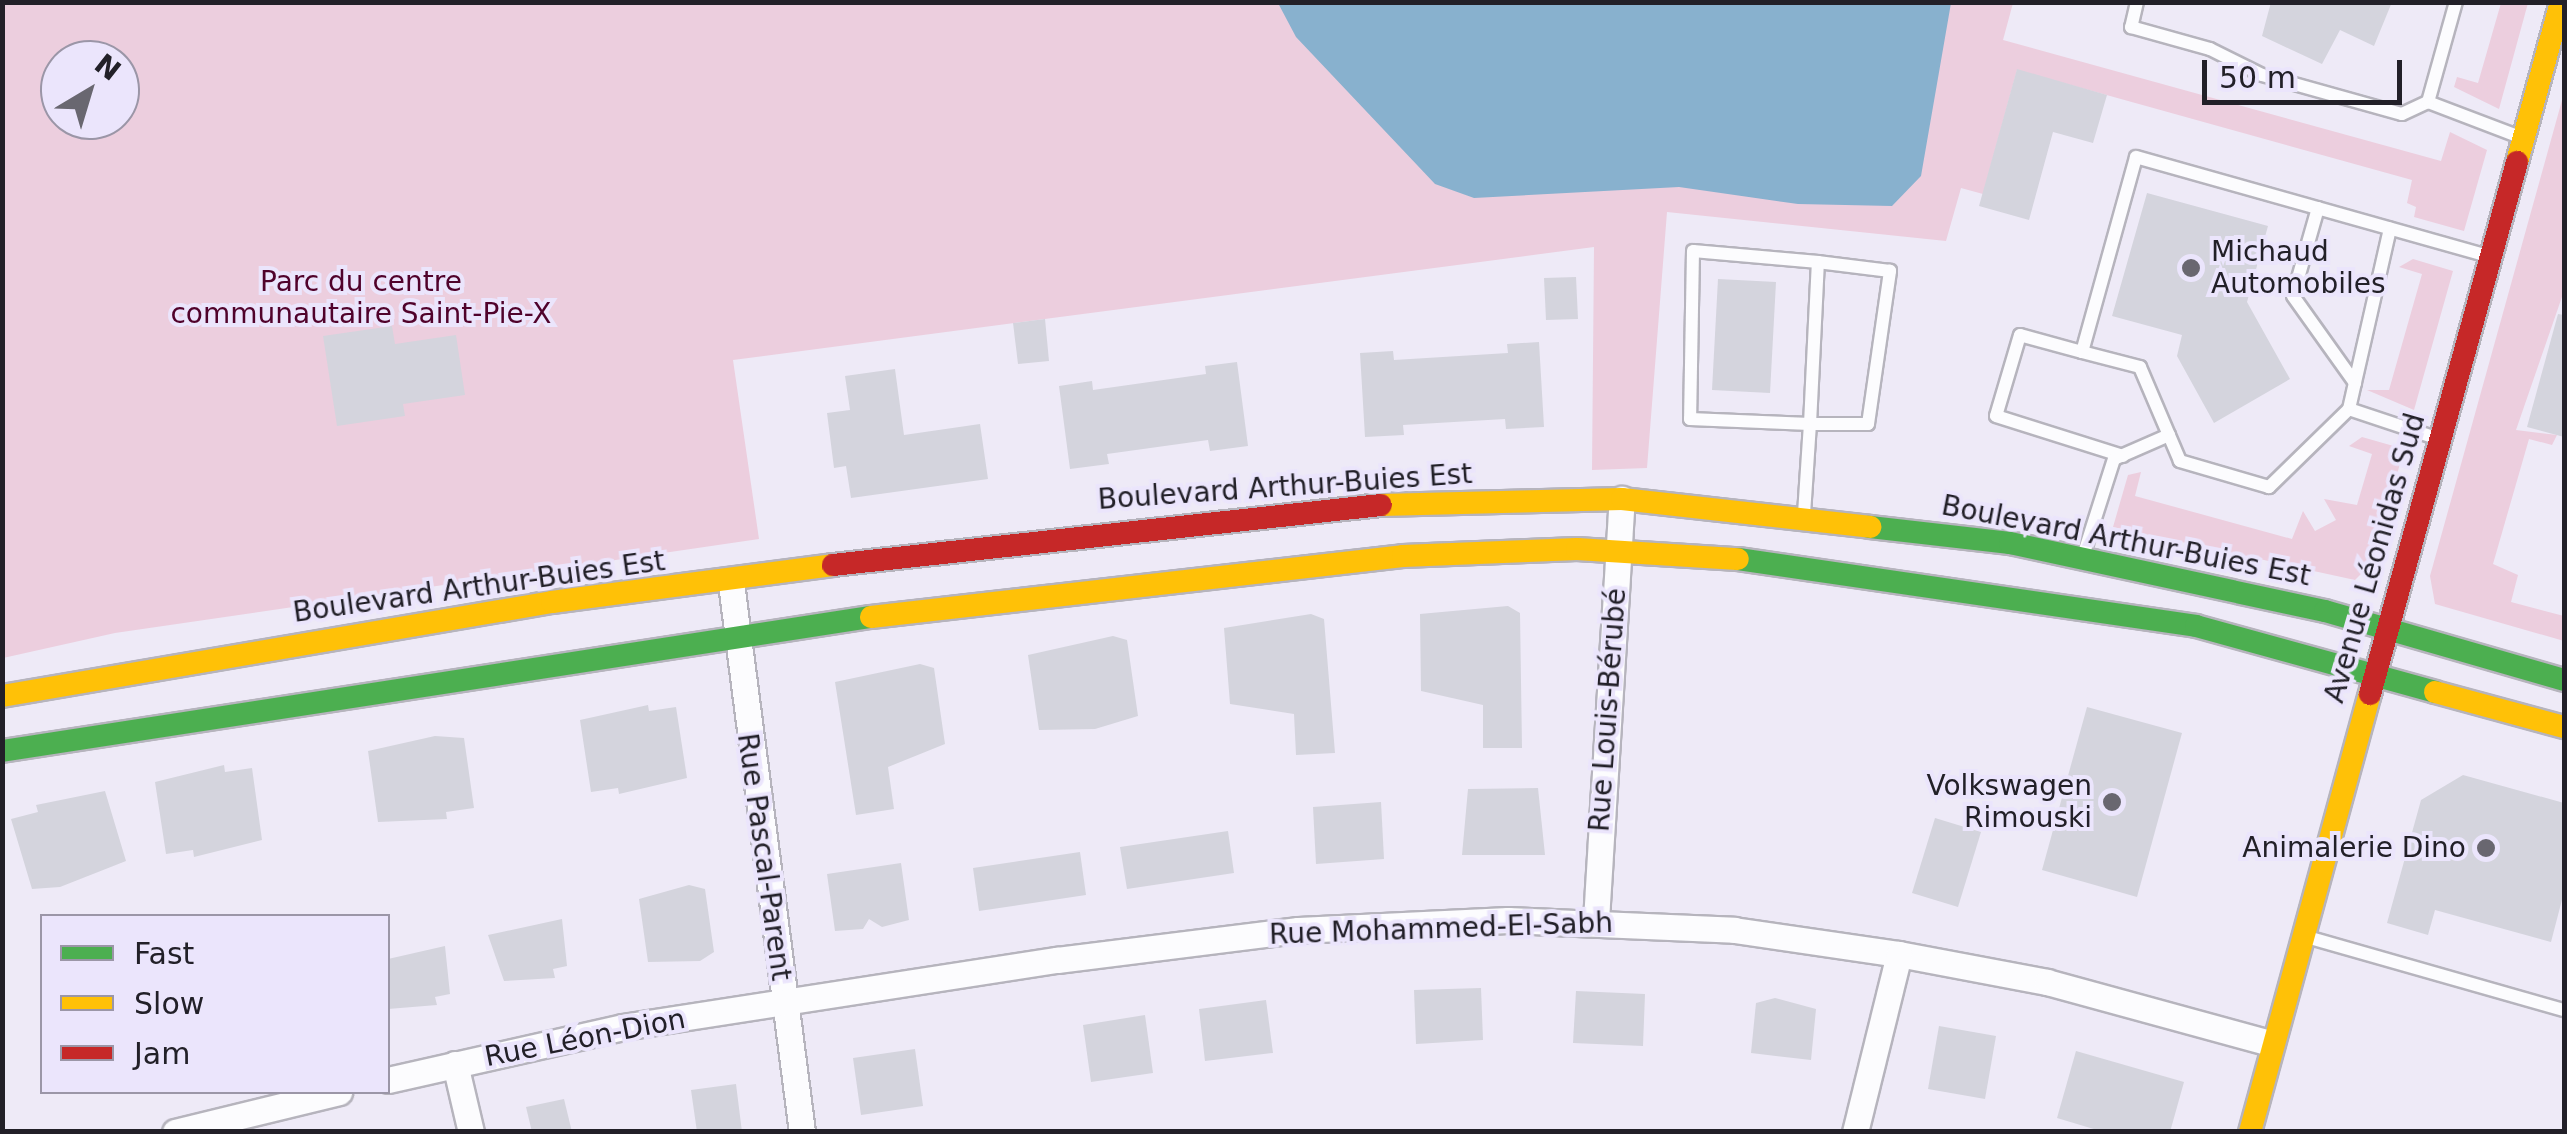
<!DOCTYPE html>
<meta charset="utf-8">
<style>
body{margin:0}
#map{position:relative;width:2567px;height:1134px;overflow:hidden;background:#eeeaf7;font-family:"DejaVu Sans",sans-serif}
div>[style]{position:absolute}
.green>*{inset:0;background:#eccede}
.water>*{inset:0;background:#88b1ce}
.building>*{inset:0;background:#d4d4dd}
.roads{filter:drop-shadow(2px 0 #b6b4bd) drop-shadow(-2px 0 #b6b4bd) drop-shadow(0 2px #b6b4bd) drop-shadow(0 -2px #b6b4bd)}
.lane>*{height:12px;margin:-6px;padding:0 6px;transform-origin:6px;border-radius:6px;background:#fcfcfe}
.street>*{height:25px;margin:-12.5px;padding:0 12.5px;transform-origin:12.5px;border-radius:12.5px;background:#fcfcfe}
.fast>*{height:22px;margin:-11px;padding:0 11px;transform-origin:11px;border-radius:11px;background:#4caf50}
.slow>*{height:22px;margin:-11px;padding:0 11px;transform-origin:11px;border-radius:11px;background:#ffc107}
.jam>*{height:22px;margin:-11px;padding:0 11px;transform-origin:11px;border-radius:11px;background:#c62828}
.dots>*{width:28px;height:28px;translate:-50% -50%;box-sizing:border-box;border:5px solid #ebe5fc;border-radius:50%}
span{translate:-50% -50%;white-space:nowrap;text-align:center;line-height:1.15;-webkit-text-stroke:8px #ebe5fc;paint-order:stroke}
.poi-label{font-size:28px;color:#222028}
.left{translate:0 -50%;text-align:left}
.right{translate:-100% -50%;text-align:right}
.park-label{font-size:28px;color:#50022b}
.street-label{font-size:28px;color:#222028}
.frame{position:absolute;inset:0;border:5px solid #222028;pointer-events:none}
.legend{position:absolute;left:40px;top:914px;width:350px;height:180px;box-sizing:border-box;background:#ebe5fc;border:2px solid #9b96a7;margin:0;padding:12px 18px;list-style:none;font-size:30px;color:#222028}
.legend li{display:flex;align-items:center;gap:20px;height:50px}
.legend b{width:50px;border:2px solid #9b96a7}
.north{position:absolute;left:40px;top:40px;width:100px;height:100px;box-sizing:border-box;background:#ebe5fc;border:2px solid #9b96a7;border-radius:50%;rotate:38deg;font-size:28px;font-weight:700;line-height:40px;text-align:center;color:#222028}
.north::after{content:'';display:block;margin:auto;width:35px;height:45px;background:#696770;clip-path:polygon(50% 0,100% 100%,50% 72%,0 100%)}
.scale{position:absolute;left:2202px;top:60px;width:200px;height:45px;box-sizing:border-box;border:5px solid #222028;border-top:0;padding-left:12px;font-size:30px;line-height:35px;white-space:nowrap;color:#222028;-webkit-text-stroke:8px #ebe5fc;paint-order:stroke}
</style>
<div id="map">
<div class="green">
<div style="clip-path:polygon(evenodd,2px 3px,2013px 3px,2003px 40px,2441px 161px,2450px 132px,2487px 150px,2464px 231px,2414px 217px,2416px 207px,2407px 203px,2412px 180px,2017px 70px,1983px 194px,1961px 188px,1946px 241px,1667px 212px,1647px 468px,1592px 470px,1594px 247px,733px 360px,759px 539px,115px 633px,3px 658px,2px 3px,60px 60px,120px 60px,120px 120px,60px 120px,60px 60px)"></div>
<div style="clip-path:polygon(2501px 3px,2528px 3px,2499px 109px,2454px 87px,2457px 77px,2478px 83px)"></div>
<div style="clip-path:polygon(2564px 93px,2564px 291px,2516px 430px,2557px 435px,2552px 445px,2529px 439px,2493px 564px,2518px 575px,2511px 602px,2564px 616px,2564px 641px,2435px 604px,2430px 576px)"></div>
<div style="clip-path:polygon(2413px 259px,2453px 271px,2414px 410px,2367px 390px,2389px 390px,2422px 274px,2399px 267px)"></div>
<div style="clip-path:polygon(2362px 437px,2404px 449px,2373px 562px,2355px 580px,2113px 527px,2128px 475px,2141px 472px,2135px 496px,2292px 539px,2303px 511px,2315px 531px,2336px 520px,2324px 499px,2357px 505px,2372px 454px,2349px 446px)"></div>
</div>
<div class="water">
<div style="clip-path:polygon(1278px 3px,1951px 3px,1921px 176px,1892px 206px,1798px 204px,1679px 187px,1474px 198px,1435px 184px,1296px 37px)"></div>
</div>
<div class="building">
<div style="clip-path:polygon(2271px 2px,2392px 2px,2374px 46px,2340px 30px,2322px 64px,2262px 36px)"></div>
<div style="clip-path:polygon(2017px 69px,2107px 95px,2093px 143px,2053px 132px,2029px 220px,1979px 206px)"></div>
<div style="clip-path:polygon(2147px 193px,2268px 226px,2247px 302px,2290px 379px,2214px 423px,2177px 356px,2182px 335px,2112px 316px)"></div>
<div style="clip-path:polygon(1576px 277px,1578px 319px,1546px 320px,1544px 278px)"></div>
<div style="clip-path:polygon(1718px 279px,1776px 282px,1770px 393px,1712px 390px)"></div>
<div style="clip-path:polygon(2558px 314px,2564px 315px,2564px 437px,2527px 427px)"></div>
<div style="clip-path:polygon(1045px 319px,1049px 361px,1018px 364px,1013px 323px)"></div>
<div style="clip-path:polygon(392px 326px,395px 344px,456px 335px,465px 395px,403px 404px,405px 416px,337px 426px,323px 336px)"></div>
<div style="clip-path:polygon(1539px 342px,1544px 427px,1506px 429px,1505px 419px,1403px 425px,1404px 435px,1365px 437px,1360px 353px,1393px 351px,1394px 360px,1508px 353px,1507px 344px)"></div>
<div style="clip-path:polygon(1237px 362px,1248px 446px,1210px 451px,1208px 440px,1107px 454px,1109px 464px,1070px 469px,1059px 386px,1092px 381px,1093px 390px,1206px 374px,1205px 366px)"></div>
<div style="clip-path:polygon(895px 369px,904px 435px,980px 424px,988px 479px,851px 498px,846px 466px,834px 468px,827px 413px,850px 410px,845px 376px)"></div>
<div style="clip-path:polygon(1508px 606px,1520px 613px,1522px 748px,1483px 748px,1483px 705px,1421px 691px,1420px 614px)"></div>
<div style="clip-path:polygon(1311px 614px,1324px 619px,1335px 753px,1296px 755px,1294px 714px,1230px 704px,1224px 628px)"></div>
<div style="clip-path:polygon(1113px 636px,1127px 640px,1138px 716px,1095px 729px,1039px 730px,1028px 655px)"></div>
<div style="clip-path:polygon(920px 664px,934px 668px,945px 744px,888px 767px,894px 809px,856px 815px,835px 682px)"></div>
<div style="clip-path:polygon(648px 705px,649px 711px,676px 707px,687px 778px,619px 794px,618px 788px,591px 792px,580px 720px)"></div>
<div style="clip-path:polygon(2087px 707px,2182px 733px,2137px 897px,2042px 870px)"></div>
<div style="clip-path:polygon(435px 736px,464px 738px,474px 808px,446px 812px,447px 819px,378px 822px,368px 751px)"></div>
<div style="clip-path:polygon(224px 765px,225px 772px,252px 768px,262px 840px,194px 857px,193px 850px,166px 854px,155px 782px)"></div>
<div style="clip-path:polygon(2463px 775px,2564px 803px,2564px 892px,2551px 942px,2435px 910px,2428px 935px,2387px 923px,2421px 800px)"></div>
<div style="clip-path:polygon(1538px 788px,1545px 855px,1462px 855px,1468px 789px)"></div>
<div style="clip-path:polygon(105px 791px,126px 861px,60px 887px,32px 889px,11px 819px,38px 812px,36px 805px)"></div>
<div style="clip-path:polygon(1381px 802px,1384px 859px,1316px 864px,1313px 807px)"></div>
<div style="clip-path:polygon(1935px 818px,1981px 832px,1958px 907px,1912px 893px)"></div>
<div style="clip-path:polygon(1228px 831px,1234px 873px,1127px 889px,1120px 847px)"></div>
<div style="clip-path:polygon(1080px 852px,1086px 895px,979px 911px,973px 868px)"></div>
<div style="clip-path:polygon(901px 863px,909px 920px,882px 927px,869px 919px,863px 929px,835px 931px,827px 874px)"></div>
<div style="clip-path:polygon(689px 885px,705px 889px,714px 952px,700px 961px,648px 962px,639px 899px)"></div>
<div style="clip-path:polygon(562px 919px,567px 966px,553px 969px,555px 978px,504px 981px,488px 935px)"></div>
<div style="clip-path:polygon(445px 946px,450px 994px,435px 997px,437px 1005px,388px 1009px,388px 959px)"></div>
<div style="clip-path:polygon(1481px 988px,1483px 1040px,1416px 1044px,1414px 990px)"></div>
<div style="clip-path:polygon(1576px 991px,1645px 994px,1643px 1046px,1573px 1043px)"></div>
<div style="clip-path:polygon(1775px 998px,1816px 1009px,1811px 1060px,1751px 1053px,1756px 1003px)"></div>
<div style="clip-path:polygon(1266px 1000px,1273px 1053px,1205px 1061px,1199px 1009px)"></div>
<div style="clip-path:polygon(1145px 1015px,1153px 1073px,1091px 1082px,1083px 1025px)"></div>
<div style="clip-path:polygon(1939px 1026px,1996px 1036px,1985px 1099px,1928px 1089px)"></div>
<div style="clip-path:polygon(915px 1049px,923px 1106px,861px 1115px,853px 1058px)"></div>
<div style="clip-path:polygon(2076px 1051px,2184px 1082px,2170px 1132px,2097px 1130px,2057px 1118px)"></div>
<div style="clip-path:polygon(736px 1084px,742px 1132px,697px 1132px,691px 1090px)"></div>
<div style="clip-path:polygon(564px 1099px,572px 1132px,532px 1132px,526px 1107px)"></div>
</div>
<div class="roads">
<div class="lane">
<div style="left:2137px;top:2px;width:26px;rotate:103deg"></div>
<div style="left:2131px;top:27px;width:82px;rotate:15.6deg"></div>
<div style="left:2210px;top:49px;width:58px;rotate:26.6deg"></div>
<div style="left:2262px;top:75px;width:145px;rotate:15.6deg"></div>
<div style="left:2402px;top:114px;width:29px;rotate:-25deg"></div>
<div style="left:2428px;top:102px;width:98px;rotate:20.8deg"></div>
<div style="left:2428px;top:102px;width:104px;rotate:-74.4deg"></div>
<div style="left:2318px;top:208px;width:91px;rotate:105.9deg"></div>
<div style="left:2293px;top:296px;width:107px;rotate:54.5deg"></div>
<div style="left:2082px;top:352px;width:64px;rotate:-164.7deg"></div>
<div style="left:2020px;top:335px;width:84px;rotate:106.5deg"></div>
<div style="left:1996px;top:416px;width:133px;rotate:17.5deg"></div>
<div style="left:2349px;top:409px;width:185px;rotate:-77.2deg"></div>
<div style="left:2439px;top:439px;width:95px;rotate:-161.6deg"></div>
<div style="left:2349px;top:409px;width:112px;rotate:135.7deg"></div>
<div style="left:2269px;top:487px;width:93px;rotate:-163.7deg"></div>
<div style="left:2180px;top:461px;width:102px;rotate:-113.1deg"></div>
<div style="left:2140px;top:367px;width:60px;rotate:-165.5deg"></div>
<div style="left:2082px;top:352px;width:202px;rotate:-74.5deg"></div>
<div style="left:2136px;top:157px;width:367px;rotate:15.7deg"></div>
<div style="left:1804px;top:514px;width:90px;rotate:-86.2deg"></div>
<div style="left:1810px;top:424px;width:162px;rotate:-87.2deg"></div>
<div style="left:1818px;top:262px;width:125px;rotate:-175deg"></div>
<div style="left:1693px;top:251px;width:168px;rotate:91deg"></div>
<div style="left:1690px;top:419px;width:120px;rotate:2.4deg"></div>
<div style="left:1810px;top:424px;width:58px"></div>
<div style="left:1868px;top:424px;width:155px;rotate:-81.8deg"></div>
<div style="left:1890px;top:271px;width:73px;rotate:-172.9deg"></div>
<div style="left:2084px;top:553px;width:99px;rotate:-72.3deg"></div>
<div style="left:2114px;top:459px;width:60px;rotate:-23.6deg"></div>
<div style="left:2307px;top:937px;width:267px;rotate:15.9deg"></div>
</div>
<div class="street">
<div style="left:731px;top:583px;width:554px;rotate:82.63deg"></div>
<div style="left:1596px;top:920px;width:422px;rotate:-86.5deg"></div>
<div style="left:455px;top:1064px;width:70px;rotate:76.8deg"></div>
<div style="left:388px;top:1080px;width:241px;rotate:-12.7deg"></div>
<div style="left:623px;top:1027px;width:439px;rotate:-8.8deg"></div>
<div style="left:1057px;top:960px;width:243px;rotate:-7.1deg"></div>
<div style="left:1298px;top:930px;width:210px;rotate:-2.7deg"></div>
<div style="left:1508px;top:920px;width:226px;rotate:2.5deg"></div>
<div style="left:1734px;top:930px;width:167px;rotate:8.3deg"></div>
<div style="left:1899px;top:954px;width:151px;rotate:10.7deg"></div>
<div style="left:2047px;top:982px;width:231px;rotate:15.3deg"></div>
<div style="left:175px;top:1132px;width:169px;rotate:-13.7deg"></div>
<div style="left:1855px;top:1132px;width:183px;rotate:-76.1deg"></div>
</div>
<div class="fast">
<div style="left:1870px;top:527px;width:141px;rotate:6.5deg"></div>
<div style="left:2010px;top:543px;width:322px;rotate:12.2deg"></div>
<div style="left:2325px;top:611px;width:249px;rotate:16.1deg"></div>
<div style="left:1738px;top:559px;width:463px;rotate:8.3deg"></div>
<div style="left:2196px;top:626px;width:248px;rotate:15.4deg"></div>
<div style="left:2px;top:751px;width:879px;rotate:-8.77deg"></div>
</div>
<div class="slow">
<div style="left:2517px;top:162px;width:166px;rotate:-74.6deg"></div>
<div style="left:1381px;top:505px;width:241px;rotate:-1.4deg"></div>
<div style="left:1622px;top:499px;width:250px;rotate:6.4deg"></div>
<div style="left:871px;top:617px;width:535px;rotate:-6.54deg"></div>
<div style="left:1403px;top:556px;width:174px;rotate:-2.3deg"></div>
<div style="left:1577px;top:549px;width:161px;rotate:3.6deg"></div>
<div style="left:2435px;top:692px;width:134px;rotate:15.2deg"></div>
<div style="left:2px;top:696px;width:558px;rotate:-9.7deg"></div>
<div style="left:552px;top:602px;width:283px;rotate:-7.5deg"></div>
<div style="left:2250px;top:1132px;width:454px;rotate:-74.7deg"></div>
</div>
<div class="jam">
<div style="left:833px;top:565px;width:551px;rotate:-6.25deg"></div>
<div style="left:2370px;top:694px;width:552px;rotate:-74.55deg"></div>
</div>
</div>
<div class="dots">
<div style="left:2191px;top:268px;background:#696770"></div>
<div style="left:2112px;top:802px;background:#696770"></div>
<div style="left:2486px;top:848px;background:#696770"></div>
</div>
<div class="poi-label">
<span class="left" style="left:2211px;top:268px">Michaud<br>Automobiles</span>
<span class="right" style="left:2092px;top:802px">Volkswagen<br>Rimouski</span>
<span class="right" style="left:2466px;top:848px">Animalerie Dino</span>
</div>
<div class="park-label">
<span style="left:361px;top:298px">Parc du centre<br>communautaire Saint-Pie-X</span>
</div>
<div class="street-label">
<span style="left:1285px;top:487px;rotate:-4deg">Boulevard Arthur-Buies Est</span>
<span style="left:2126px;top:541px;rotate:11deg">Boulevard Arthur-Buies Est</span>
<span style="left:2375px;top:558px;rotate:-74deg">Avenue Léonidas Sud</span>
<span style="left:479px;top:587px;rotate:-8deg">Boulevard Arthur-Buies Est</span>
<span style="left:1608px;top:710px;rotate:-86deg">Rue Louis-Bérubé</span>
<span style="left:764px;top:857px;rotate:82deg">Rue Pascal-Parent</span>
<span style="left:1441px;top:929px;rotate:-2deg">Rue Mohammed-El-Sabh</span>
<span style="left:585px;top:1038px;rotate:-11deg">Rue Léon-Dion</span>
</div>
<div class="frame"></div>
<ul class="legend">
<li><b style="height:12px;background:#4caf50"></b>Fast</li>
<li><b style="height:12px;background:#ffc107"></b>Slow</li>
<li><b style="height:12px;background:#c62828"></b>Jam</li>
</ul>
<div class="north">N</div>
<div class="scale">50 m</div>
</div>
